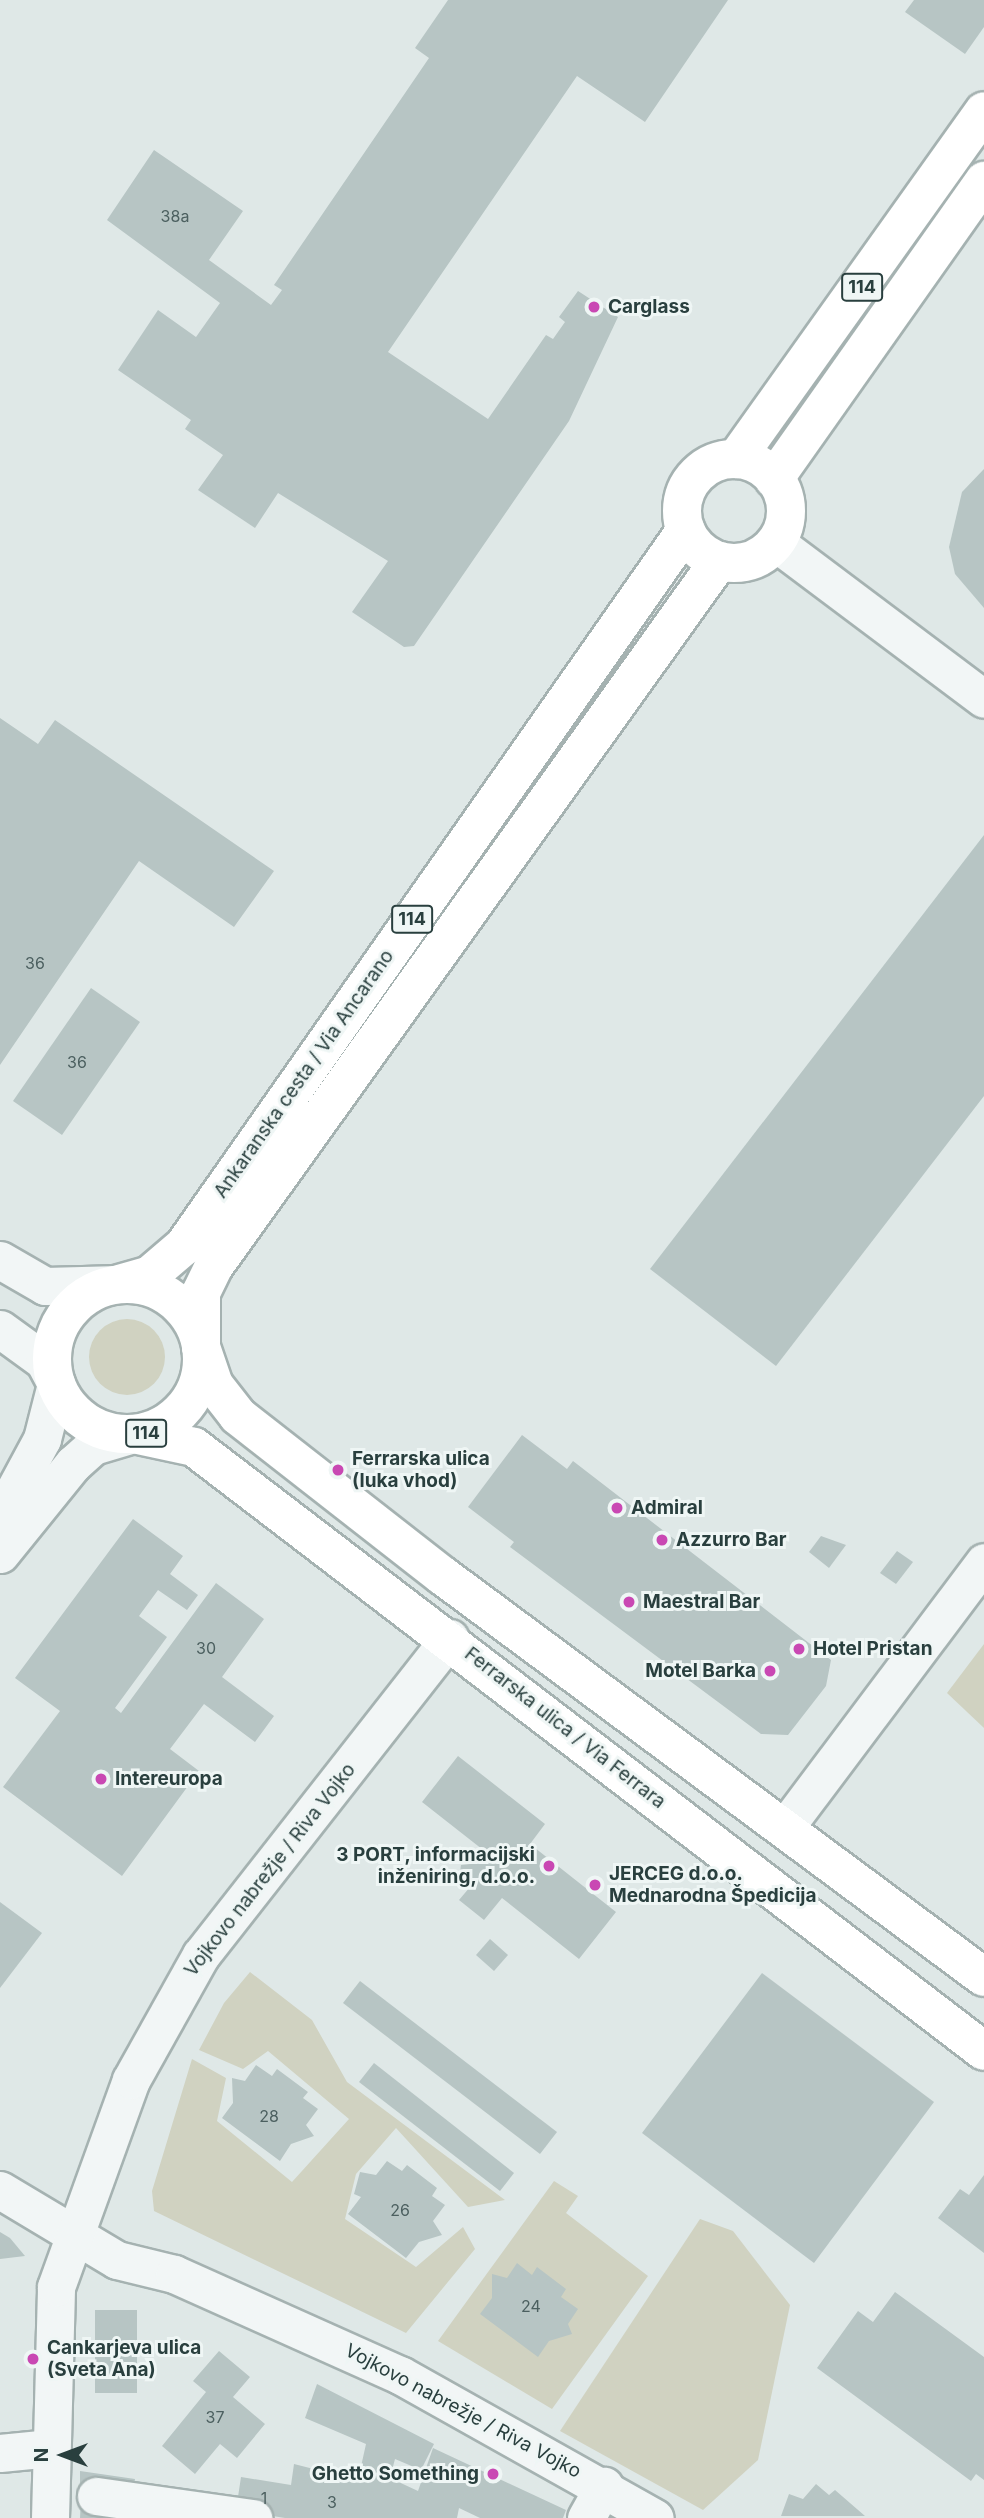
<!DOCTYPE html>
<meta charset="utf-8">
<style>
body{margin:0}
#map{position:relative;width:984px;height:2518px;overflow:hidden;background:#dfe8e7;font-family:Inter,sans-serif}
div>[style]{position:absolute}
.green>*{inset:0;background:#d0d2c1}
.round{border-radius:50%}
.building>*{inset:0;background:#b7c5c4}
.roads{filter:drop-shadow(2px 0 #a5b2b1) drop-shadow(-2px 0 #a5b2b1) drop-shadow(0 2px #a5b2b1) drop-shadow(0 -2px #a5b2b1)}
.minor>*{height:37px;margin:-18.5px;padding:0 18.5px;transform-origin:18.5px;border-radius:18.5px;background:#f2f6f6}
.major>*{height:38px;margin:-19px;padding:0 19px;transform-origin:19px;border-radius:19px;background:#fff}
.major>.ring{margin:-19px;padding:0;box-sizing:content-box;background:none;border:38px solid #fff;border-radius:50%}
.dots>*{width:19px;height:19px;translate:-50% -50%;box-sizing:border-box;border:4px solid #eff6f5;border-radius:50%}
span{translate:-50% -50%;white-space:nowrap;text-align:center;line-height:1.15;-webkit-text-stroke:6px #eff6f5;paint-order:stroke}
.number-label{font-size:16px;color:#4c6060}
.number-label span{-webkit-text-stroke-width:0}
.shield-label span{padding:2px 5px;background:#eff6f5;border:2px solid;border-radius:5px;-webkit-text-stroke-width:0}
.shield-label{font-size:18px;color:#293f3e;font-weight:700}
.poi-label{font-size:19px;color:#293f3e;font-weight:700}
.left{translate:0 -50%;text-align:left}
.right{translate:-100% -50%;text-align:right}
.street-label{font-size:19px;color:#293f3e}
.north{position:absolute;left:28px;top:2420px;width:70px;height:70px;-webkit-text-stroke:5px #eff6f5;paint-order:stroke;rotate:270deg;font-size:19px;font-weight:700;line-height:28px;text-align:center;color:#293f3e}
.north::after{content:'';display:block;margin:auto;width:24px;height:32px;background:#293f3e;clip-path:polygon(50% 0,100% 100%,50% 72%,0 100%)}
</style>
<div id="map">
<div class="green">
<div class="round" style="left:89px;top:1319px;width:76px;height:76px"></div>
<div style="clip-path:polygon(984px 1644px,984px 1728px,947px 1693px)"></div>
<div style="clip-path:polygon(250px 1972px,312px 2020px,347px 2082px,505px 2200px,468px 2207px,396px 2128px,356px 2174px,345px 2219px,416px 2267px,463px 2227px,475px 2249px,406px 2333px,154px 2211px,152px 2191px,192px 2059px,226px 2078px,217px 2121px,292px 2182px,349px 2119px,268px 2051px,243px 2069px,199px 2050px,224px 2003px)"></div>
<div style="clip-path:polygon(554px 2181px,578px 2196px,566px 2213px,648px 2276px,552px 2409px,438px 2341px)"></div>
<div style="clip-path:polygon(700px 2219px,733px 2231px,790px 2305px,758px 2460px,703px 2510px,560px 2431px)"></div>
</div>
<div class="building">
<div style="clip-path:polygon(448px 0,728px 0,645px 122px,577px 76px,388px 352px,488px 419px,546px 335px,553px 339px,565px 322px,559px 317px,578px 291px,618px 317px,569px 421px,414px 646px,404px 647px,352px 612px,388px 561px,278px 493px,255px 528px,198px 490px,223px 455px,185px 429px,191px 420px,118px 370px,158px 310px,196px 337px,220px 303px,107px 220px,154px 150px,243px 211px,209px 260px,271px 305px,282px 290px,274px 285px,429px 58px,415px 48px)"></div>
<div style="clip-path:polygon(914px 0,984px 0,984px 27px,965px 54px,905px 12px)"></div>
<div style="clip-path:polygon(984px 469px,984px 608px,955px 574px,949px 547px,962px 492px)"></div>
<div style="clip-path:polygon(0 718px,38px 744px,55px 720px,274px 871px,234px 927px,139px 861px,0 1065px)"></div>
<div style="clip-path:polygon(984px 835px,984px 1096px,776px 1366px,650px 1269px)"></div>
<div style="clip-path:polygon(91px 988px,140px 1022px,62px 1135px,13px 1101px)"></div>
<div style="clip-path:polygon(522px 1435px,567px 1469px,573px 1461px,831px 1660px,826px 1686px,788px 1735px,761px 1734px,510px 1547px,514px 1542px,468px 1507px)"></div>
<div style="clip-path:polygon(133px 1519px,183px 1556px,170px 1574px,198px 1595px,187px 1610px,158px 1590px,139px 1616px,167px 1637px,115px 1708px,121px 1713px,216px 1583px,264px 1619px,222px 1677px,274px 1716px,255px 1742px,204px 1704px,170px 1749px,199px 1771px,122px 1876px,3px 1787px,60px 1711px,15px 1678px)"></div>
<div style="clip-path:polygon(821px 1536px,846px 1545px,829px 1568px,809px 1552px)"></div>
<div style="clip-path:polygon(897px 1551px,913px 1562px,896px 1584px,880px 1573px)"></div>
<div style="clip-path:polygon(458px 1756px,545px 1824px,530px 1844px,616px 1912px,579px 1959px,502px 1898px,484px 1920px,459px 1900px,470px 1887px,459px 1879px,461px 1865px,479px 1863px,487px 1853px,422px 1802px)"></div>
<div style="clip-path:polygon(0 1902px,42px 1933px,0 1988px)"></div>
<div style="clip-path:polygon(490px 1939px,508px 1955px,494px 1971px,476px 1955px)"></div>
<div style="clip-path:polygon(762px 1973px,934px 2102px,814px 2263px,642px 2133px)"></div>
<div style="clip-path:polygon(360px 1981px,557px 2132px,540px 2154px,343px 2003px)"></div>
<div style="clip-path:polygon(374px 2063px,514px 2173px,500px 2191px,359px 2082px)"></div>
<div style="clip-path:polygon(256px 2065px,272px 2076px,277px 2069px,308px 2092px,303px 2098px,318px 2109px,306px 2125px,314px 2136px,291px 2144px,280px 2161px,222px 2118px,233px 2103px,232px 2078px,245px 2081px)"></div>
<div style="clip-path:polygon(387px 2161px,402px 2171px,407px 2165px,437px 2188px,432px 2196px,445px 2205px,433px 2221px,442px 2235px,419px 2242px,406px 2258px,348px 2214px,361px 2197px,354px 2194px,360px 2172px,376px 2175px)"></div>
<div style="clip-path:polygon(984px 2175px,984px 2253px,938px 2218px,960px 2189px,969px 2195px)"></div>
<div style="clip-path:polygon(0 2232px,10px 2238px,25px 2256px,0 2259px)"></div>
<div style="clip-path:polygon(517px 2263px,532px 2275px,537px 2267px,566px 2289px,561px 2297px,578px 2309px,568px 2324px,572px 2334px,549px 2341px,538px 2357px,480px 2314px,492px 2298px,492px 2274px,507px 2278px)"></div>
<div style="clip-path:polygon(895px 2292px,984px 2357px,984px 2480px,976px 2474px,971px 2481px,817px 2368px,858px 2311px,873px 2322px)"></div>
<div style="clip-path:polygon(95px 2310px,137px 2310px,137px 2393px,95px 2393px)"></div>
<div style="clip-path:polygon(219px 2351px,250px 2377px,233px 2397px,265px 2424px,237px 2458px,220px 2444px,195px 2474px,162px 2446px,206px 2392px,193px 2381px)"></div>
<div style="clip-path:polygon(317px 2384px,434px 2444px,421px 2470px,395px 2459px,390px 2478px,418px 2491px,433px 2448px,566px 2510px,563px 2518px,480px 2518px,459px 2508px,457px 2518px,285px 2518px,236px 2510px,241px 2477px,291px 2485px,294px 2464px,345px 2477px,346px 2468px,360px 2471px,366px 2444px,305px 2418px)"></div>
<div style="clip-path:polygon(80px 2471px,135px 2479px,132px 2496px,80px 2488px)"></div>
<div style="clip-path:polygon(816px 2484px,829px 2495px,835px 2490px,865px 2516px,781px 2516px,789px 2494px,803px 2499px)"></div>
<div style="clip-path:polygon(81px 2500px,110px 2500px,110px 2518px,80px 2518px)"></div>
</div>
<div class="roads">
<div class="minor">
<div style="left:775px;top:542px;width:261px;rotate:36.9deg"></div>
<div style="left:0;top:1260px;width:52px;rotate:30deg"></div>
<div style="left:45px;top:1286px;width:74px;rotate:-1.5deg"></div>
<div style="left:0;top:1329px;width:54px;rotate:36deg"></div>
<div style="left:44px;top:1361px;width:26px;rotate:62deg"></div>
<div style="left:56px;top:1384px;width:57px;rotate:104.3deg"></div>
<div style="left:42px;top:1439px;width:89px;rotate:118.3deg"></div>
<div style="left:0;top:1554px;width:116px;rotate:-51deg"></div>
<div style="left:73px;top:1464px;width:27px;rotate:-42deg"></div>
<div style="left:93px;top:1446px;width:42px;rotate:-16.7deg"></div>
<div style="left:786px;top:1826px;width:330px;rotate:-53.1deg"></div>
<div style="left:0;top:2190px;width:136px;rotate:30.9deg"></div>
<div style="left:117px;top:2260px;width:59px;rotate:13.8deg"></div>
<div style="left:174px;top:2274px;width:248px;rotate:24.1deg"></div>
<div style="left:400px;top:2375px;width:292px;rotate:29.3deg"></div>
<div style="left:0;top:2453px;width:51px;rotate:-5.6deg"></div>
<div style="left:96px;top:2496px;width:159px;rotate:8deg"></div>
<div style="left:50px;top:2518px;width:231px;rotate:-88.5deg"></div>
<div style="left:56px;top:2287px;width:220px;rotate:-70.1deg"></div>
<div style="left:131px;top:2080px;width:143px;rotate:-60.8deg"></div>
<div style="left:201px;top:1955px;width:403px;rotate:-51.9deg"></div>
<div style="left:586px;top:2518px;width:37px;rotate:-61deg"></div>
</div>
<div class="major">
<div style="left:736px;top:459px;width:427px;rotate:-54.5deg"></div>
<div class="ring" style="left:682px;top:459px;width:66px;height:66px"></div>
<div style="left:774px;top:479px;width:365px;rotate:-54.8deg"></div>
<div style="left:719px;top:561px;width:867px;rotate:125.61deg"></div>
<div style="left:214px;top:1266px;width:30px;rotate:116deg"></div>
<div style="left:201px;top:1293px;width:54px;rotate:90deg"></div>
<div style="left:201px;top:1347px;width:40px;rotate:71.1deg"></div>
<div style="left:214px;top:1385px;width:39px;rotate:52deg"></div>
<div style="left:238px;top:1416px;width:260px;rotate:38deg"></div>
<div style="left:443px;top:1576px;width:673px;rotate:36.55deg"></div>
<div class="ring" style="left:52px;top:1284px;width:112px;height:112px"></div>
<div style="left:119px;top:1284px;width:32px;rotate:-16deg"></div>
<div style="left:150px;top:1275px;width:45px;rotate:-40.5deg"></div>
<div style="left:184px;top:1246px;width:874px;rotate:-54.97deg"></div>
<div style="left:133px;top:1434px;width:62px;rotate:12deg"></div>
<div style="left:194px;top:1447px;width:994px;rotate:37.4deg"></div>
</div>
</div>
<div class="dots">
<div style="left:594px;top:307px;background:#c948b3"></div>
<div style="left:338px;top:1470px;background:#c948b3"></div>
<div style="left:617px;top:1508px;background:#c948b3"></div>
<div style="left:662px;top:1540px;background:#c948b3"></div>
<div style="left:629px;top:1602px;background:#c948b3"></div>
<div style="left:799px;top:1649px;background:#c948b3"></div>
<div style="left:770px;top:1671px;background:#c948b3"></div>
<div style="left:101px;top:1779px;background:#c948b3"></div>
<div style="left:549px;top:1866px;background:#c948b3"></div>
<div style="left:595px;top:1885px;background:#c948b3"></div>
<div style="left:33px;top:2359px;background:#c948b3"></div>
<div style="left:493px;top:2474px;background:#c948b3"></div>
</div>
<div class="number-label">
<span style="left:175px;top:216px">38a</span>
<span style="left:35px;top:963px">36</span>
<span style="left:77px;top:1062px">36</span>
<span style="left:206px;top:1648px">30</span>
<span style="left:269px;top:2116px">28</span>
<span style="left:400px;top:2210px">26</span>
<span style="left:531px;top:2306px">24</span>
<span style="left:215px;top:2417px">37</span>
<span style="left:264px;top:2498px">1</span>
<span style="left:332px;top:2502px">3</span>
</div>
<div class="shield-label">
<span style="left:862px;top:287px">114</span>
<span style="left:412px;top:919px">114</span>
<span style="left:146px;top:1433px">114</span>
</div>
<div class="poi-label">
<span class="left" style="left:608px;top:307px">Carglass</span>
<span class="left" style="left:352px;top:1470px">Ferrarska ulica<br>(luka vhod)</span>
<span class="left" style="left:631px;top:1508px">Admiral</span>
<span class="left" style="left:676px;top:1540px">Azzurro Bar</span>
<span class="left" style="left:643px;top:1602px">Maestral Bar</span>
<span class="left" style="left:813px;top:1649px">Hotel Pristan</span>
<span class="right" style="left:756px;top:1671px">Motel Barka</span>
<span class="left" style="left:115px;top:1779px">Intereuropa</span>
<span class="right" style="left:535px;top:1866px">3 PORT, informacijski<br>inženiring, d.o.o.</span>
<span class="left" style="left:609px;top:1885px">JERCEG d.o.o.<br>Mednarodna Špedicija</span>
<span class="left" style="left:47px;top:2359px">Cankarjeva ulica<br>(Sveta Ana)</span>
<span class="right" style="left:479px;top:2474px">Ghetto Something</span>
</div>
<div class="street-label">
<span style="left:304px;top:1074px;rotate:-55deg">Ankaranska cesta / Via Ancarano</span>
<span style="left:565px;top:1728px;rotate:38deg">Ferrarska ulica / Via Ferrara</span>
<span style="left:270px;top:1870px;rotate:-52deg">Vojkovo nabrežje / Riva Vojko</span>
<span style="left:463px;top:2411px;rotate:28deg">Vojkovo nabrežje / Riva Vojko</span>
</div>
<div class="north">N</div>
</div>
